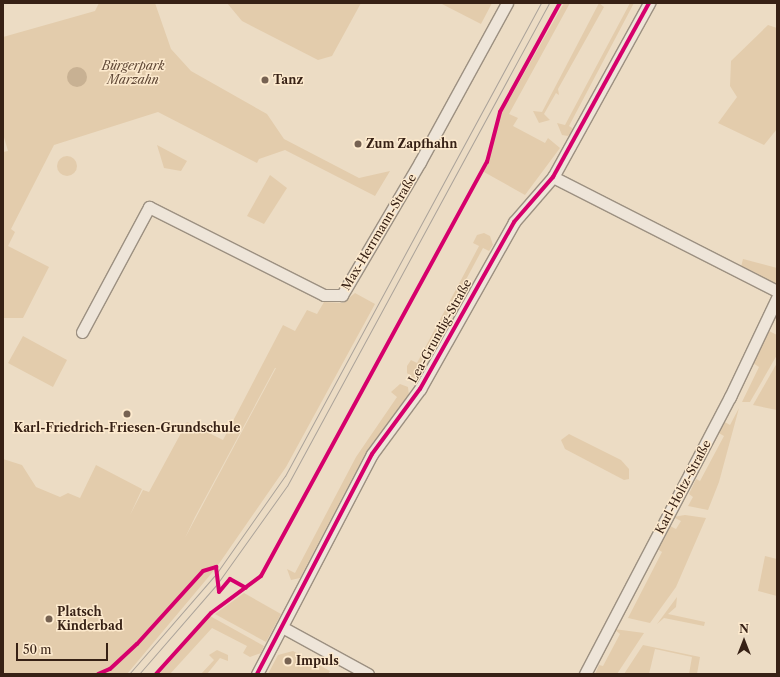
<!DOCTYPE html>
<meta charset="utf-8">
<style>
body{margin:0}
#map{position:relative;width:780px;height:677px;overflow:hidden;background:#ecdcc4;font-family:"Libre Caslon Text",serif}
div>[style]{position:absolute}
.green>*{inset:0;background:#e3ccac}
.round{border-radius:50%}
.water>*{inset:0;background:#c8b193}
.roads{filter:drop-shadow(1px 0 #9c9081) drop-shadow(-1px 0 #9c9081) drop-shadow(0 1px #9c9081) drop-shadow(0 -1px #9c9081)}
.minor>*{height:11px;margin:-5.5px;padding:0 5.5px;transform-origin:5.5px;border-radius:5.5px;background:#eee5d9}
.tram>*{height:1px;margin:-0.5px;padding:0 0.5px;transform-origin:0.5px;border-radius:0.5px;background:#aba39a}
.cycleway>*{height:4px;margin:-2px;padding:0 2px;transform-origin:2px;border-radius:2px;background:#d6006c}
.dots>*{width:11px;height:11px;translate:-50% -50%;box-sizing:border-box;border:2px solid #fdeace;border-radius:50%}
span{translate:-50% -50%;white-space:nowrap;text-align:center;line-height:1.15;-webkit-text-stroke:3px #fdeace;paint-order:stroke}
.park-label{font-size:12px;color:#604836;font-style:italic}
.poi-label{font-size:12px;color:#372115;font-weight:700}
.left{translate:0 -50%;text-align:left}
.street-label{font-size:12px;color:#372115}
.frame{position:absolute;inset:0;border:4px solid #372115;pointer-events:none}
.north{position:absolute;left:724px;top:621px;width:40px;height:40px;-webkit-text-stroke:3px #fdeace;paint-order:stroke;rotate:0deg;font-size:11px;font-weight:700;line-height:16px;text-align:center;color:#372115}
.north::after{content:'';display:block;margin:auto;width:14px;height:18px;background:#372115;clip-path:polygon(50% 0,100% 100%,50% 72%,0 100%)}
.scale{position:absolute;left:16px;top:643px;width:92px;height:18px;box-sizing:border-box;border:2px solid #372115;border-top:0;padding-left:5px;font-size:12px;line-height:14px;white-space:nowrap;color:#372115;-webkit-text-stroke:3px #fdeace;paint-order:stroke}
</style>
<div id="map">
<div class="green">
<div style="clip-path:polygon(99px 3px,155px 3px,171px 49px,191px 71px,267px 114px,284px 139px,359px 178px,390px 171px,375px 196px,285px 150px,259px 159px,257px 163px,158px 112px,54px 145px,11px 229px,15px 232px,8px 246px,49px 267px,23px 318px,3px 318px,3px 152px,8px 151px,3px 134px,3px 37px,95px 11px)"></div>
<div style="clip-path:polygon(227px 3px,361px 3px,332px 56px,318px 60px,242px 21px)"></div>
<div style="clip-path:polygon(440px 3px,492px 3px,481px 24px)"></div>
<div style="clip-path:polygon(564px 3px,570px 3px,509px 114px,518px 118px,513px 126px,545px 143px,548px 138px,560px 148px,525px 195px,484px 172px,501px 114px)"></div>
<div style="clip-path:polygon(599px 3px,604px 7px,558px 89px,559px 95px,556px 93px,544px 114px,550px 120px,539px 123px,533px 111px,542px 112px)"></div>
<div style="clip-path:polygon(630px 3px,634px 3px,569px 126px,575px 130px,568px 136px,562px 135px,557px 123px,565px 125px)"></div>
<div style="clip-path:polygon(768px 25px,777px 28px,777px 129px,764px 145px,718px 123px,737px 97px,730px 86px,731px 61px)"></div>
<div style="clip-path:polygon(157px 145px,187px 161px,181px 171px,164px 168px)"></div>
<div class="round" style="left:57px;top:156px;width:20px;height:20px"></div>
<div style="clip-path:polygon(270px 175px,287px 188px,264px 224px,247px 216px)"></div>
<div style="clip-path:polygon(484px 233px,490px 236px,493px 245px,489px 251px,483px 248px,420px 365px,426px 369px,422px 376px,413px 379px,407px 373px,407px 366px,411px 360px,417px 363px,479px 246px,473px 243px,477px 235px)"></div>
<div style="clip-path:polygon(743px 259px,777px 268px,777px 284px,741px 267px)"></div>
<div style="clip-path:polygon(evenodd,355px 293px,375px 304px,286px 467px,216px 568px,127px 674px,3px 674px,3px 459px,22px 465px,36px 487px,60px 497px,68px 493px,80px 498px,96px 465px,142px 489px,130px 515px,143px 490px,149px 492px,187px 422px,223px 440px,283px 325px,295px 331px,307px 310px,317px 314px,324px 302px,343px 303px,355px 293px,275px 368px,276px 368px,185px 538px,195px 517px,275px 368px)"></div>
<div style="clip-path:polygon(769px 331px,777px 335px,777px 355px,750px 402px,742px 402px,759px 367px,753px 363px)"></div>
<div style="clip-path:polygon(23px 336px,67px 360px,53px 387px,8px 363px)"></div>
<div style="clip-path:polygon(777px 363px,777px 410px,753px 405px)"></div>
<div style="clip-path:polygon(400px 384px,408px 387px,409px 396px,362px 460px,300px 578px,291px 580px,287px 569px,295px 573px,356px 457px,397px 397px,391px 392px)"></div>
<div style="clip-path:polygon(739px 408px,719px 482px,708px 510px,688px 506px,693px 497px,689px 494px,696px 479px,700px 481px,724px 436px,717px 432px,723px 421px,730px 425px)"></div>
<div style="clip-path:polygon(569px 434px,621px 460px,629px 469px,629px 479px,624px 480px,565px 449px,561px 440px)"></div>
<div style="clip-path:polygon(685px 515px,706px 518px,676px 587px,650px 623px,628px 618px,662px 552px,656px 548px,668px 525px,676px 529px,681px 521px,673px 517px)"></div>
<div style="clip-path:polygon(765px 556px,777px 559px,777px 596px,758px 591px)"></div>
<div style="clip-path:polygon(244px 593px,281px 614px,266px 642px,215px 614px)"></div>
<div style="clip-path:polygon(677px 597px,676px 607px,668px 614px,705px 622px,704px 626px,664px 618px,657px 624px)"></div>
<div style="clip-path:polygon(210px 616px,264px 646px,261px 653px,250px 657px,243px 653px,247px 646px,212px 628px,170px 674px,159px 674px)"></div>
<div style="clip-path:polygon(614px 629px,644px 633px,617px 674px,595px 674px,599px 665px,603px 666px,620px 634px)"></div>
<div style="clip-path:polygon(643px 645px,700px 657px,697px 674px,689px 674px,692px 657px,655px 649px,649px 674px,624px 674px)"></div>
<div style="clip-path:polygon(217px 650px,228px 655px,228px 661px,220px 658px,207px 674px,201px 674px,214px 660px,209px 655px)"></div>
<div style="clip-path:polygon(293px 651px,330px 671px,328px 674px,268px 674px,278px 655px)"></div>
</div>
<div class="water">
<div class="round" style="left:67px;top:67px;width:20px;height:20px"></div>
</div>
<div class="roads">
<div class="minor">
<div style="left:553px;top:177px;width:251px;rotate:27deg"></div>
<div style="left:82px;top:332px;width:142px;rotate:-61.8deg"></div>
<div style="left:149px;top:207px;width:196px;rotate:26.7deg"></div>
<div style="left:324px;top:295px;width:18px"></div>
<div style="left:342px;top:295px;width:154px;rotate:-59.6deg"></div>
<div style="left:420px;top:162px;width:181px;rotate:-61.3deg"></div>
<div style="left:282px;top:627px;width:98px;rotate:28.7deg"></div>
<div style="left:257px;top:674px;width:248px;rotate:-62.4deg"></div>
<div style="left:372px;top:454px;width:81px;rotate:-53.6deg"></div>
<div style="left:420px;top:389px;width:192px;rotate:-60.6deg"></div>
<div style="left:514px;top:222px;width:60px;rotate:-49.1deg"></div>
<div style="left:553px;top:177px;width:199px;rotate:-61.1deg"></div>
<div style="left:585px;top:674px;width:313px;rotate:-62.4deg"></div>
<div style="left:730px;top:397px;width:110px;rotate:-64.6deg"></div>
</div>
</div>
<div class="tram">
<div style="left:129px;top:674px;width:133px;rotate:-49deg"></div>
<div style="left:216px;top:574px;width:120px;rotate:-54.9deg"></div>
<div style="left:285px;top:476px;width:538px;rotate:-61.58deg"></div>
<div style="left:139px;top:674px;width:119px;rotate:-49.1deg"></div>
<div style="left:217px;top:584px;width:120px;rotate:-54.5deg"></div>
<div style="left:287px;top:486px;width:549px;rotate:-61.52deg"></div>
</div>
<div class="cycleway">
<div style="left:98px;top:674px;width:13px;rotate:-23deg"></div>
<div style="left:110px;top:669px;width:37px;rotate:-43deg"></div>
<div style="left:137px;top:644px;width:98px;rotate:-47.9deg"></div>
<div style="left:203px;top:571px;width:14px;rotate:-17deg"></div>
<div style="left:216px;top:567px;width:25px;rotate:83deg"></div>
<div style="left:219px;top:592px;width:17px;rotate:-50deg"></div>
<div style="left:230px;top:579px;width:18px;rotate:29deg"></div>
<div style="left:156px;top:674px;width:82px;rotate:-48deg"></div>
<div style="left:211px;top:613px;width:62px;rotate:-36.5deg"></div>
<div style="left:261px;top:576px;width:472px;rotate:-61.4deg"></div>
<div style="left:487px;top:162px;width:52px;rotate:-75.4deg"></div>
<div style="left:500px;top:112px;width:124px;rotate:-61.2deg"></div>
<div style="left:257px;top:674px;width:248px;rotate:-62.4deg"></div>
<div style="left:372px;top:454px;width:81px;rotate:-53.6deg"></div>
<div style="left:420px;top:389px;width:192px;rotate:-60.6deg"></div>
<div style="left:514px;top:222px;width:60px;rotate:-49.1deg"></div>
<div style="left:553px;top:177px;width:199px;rotate:-61.1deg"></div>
</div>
<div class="dots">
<div style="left:265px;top:80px;background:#766252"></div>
<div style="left:358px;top:144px;background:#766252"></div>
<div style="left:127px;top:414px;background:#766252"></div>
<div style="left:49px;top:619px;background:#766252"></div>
<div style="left:288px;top:661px;background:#766252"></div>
</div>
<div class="park-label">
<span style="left:133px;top:73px">Bürgerpark<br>Marzahn</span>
</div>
<div class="poi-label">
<span class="left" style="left:273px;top:80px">Tanz</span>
<span class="left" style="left:366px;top:144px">Zum Zapfhahn</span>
<span style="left:127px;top:428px">Karl-Friedrich-Friesen-Grundschule</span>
<span class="left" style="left:57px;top:619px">Platsch<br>Kinderbad</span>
<span class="left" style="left:296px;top:661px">Impuls</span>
</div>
<div class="street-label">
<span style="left:379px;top:232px;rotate:-59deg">Max-Herrmann-Straße</span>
<span style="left:440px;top:331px;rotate:-61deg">Lea-Grundig-Straße</span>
<span style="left:683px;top:487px;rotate:-62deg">Karl-Holtz-Straße</span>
</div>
<div class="frame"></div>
<div class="north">N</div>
<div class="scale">50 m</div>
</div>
